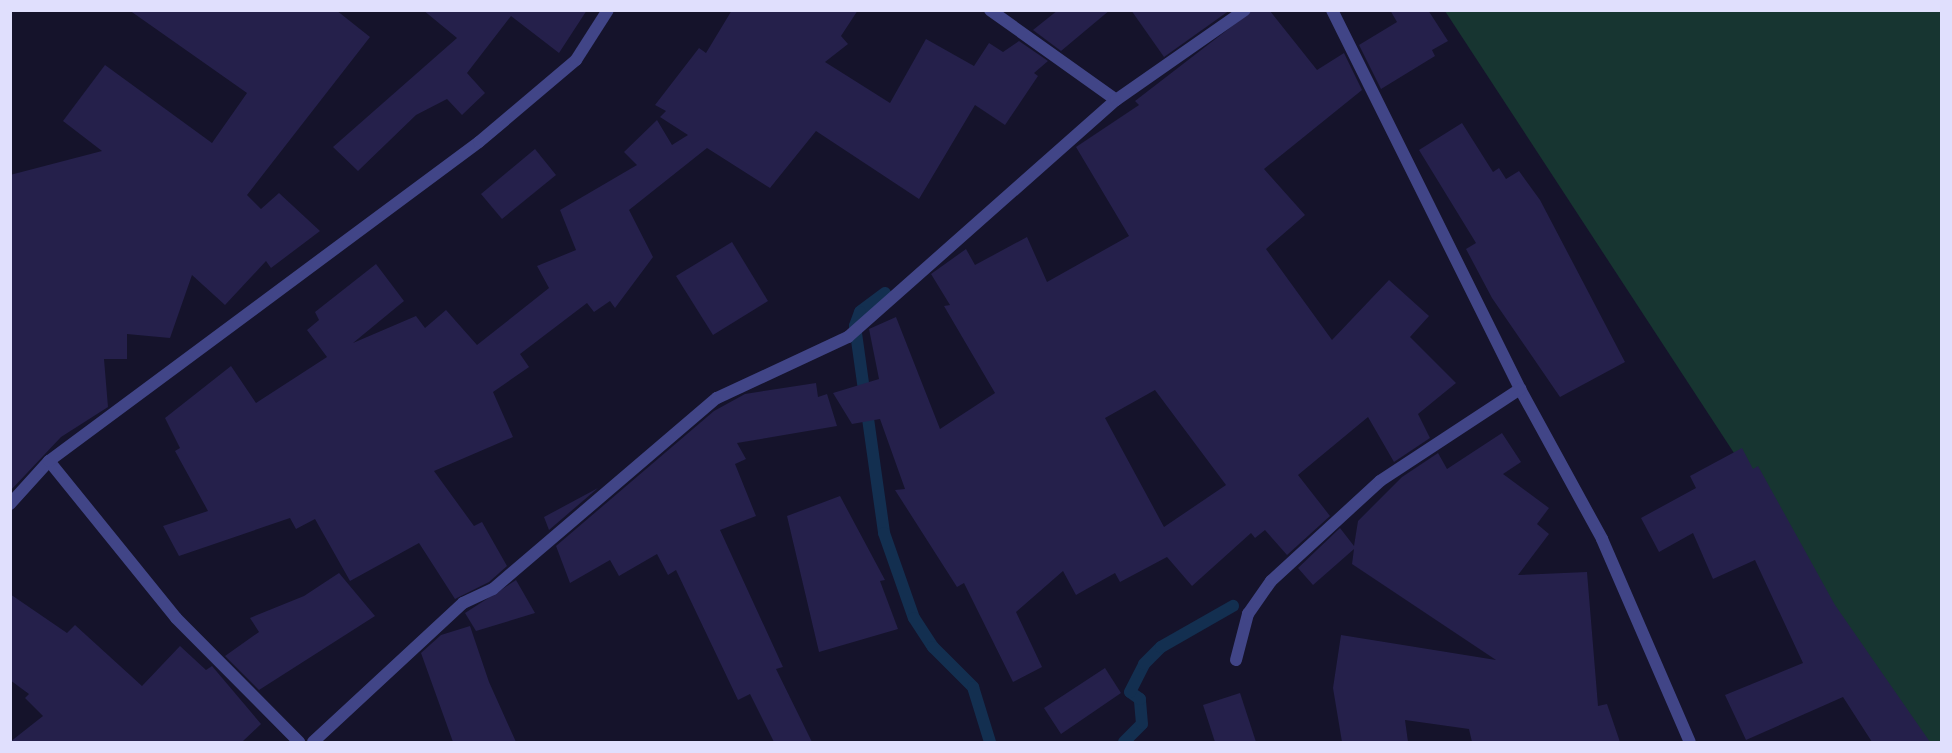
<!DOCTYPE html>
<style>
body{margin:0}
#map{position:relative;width:1952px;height:753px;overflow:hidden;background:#15132b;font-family:"Titillium Web",sans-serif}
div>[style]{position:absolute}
.green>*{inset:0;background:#173531}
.stream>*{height:12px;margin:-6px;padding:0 6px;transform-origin:6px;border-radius:6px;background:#132f50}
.building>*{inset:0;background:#25204b}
.street>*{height:12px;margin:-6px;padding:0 6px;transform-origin:6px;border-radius:6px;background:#414587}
span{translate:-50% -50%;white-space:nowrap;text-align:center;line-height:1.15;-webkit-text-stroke:4.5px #15132b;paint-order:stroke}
.frame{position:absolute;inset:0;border:12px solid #e0dffd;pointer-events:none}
</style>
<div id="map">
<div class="green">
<div style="clip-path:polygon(1445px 11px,1941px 11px,1941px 742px,1923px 742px)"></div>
</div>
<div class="stream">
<div style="left:885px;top:293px;width:31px;rotate:143deg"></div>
<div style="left:860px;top:312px;width:15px;rotate:110deg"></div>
<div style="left:855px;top:326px;width:209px;rotate:82deg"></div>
<div style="left:884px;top:533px;width:90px;rotate:70.6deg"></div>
<div style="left:914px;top:618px;width:35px;rotate:57deg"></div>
<div style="left:933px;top:647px;width:57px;rotate:45deg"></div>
<div style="left:973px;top:687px;width:58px;rotate:72.8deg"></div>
<div style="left:1124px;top:742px;width:25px;rotate:-45deg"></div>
<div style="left:1142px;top:724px;width:25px;rotate:-95deg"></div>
<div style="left:1140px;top:699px;width:12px;rotate:-145deg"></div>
<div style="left:1130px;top:692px;width:31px;rotate:-63deg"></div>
<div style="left:1144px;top:664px;width:24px;rotate:-45deg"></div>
<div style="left:1161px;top:647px;width:83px;rotate:-29.7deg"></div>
</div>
<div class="building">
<div style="clip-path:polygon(129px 10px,336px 10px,370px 37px,247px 195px,261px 209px,279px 193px,320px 231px,271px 268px,266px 261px,225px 305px,192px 275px,170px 338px,127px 334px,127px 359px,104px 359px,108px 407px,61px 437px,10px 491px,10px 175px,102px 151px,63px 121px,105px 65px,212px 143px,247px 93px)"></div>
<div style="clip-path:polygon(423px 10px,587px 10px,559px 53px,511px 16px,467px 73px,485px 93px,462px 115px,447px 99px,416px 115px,358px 171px,333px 147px,457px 38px)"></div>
<div style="clip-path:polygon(732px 10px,858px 10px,841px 36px,848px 44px,825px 62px,890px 103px,926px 39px,974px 66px,989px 43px,1003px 52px,1019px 41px,1048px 61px,1034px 73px,1038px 76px,1005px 125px,975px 105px,919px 199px,816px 131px,770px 188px,707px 148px,629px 210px,653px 257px,615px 308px,610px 301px,594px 312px,587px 303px,520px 354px,529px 367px,493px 392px,513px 437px,434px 471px,474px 526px,482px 522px,507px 566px,489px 582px,455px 599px,419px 543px,350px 581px,315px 519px,296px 529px,290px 518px,179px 556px,163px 526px,208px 511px,175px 451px,180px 448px,165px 418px,231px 366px,256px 403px,327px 357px,307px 330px,319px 320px,315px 312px,376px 264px,404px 301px,353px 343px,416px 316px,425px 328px,446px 310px,477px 345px,549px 288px,537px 266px,576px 250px,560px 210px,637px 165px,624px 152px,657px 120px,672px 145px,688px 135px,660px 117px,666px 111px,655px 105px,699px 48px,706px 53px)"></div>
<div style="clip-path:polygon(1058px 10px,1110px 10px,1061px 51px,1033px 30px)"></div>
<div style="clip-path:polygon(1131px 10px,1230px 10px,1164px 57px)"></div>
<div style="clip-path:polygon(evenodd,1253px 10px,1270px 11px,1317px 70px,1344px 53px,1362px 90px,1264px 169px,1305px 215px,1266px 249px,1332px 340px,1389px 280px,1429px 316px,1410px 337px,1456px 383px,1418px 414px,1430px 438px,1394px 462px,1368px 417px,1298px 475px,1330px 516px,1287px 555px,1265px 530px,1255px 538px,1251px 533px,1192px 586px,1167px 557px,1120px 582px,1115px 573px,1076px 595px,1063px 571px,1016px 612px,1042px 667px,1013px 682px,964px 583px,957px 587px,895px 490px,905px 489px,880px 419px,852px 424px,833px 393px,879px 379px,869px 329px,896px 317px,940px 429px,995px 393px,944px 306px,950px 305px,931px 274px,966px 249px,975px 265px,1027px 237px,1047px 282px,1129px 236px,1076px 147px,1139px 105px,1135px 101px,1253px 10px,1155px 390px,1226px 485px,1164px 527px,1105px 418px,1155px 390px)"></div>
<div style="clip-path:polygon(1390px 10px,1428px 10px,1448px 41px,1432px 50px,1435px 56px,1381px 89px,1359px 45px,1397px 22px)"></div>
<div style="clip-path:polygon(1462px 123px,1493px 172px,1499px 168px,1506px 179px,1519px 171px,1540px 200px,1625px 362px,1560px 397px,1492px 298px,1466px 249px,1476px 243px,1419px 150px)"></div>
<div style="clip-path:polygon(535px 149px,556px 175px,502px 219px,481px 194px)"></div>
<div style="clip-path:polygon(732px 242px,768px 301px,713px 335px,676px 276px)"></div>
<div style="clip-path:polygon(816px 383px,818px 397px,827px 394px,837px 426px,737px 443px,746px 459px,735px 464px,756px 516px,720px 530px,783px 667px,776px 669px,812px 742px,774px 742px,750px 694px,738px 700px,676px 570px,668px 575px,657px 554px,619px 576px,610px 560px,570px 583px,556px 546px,714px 411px,745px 394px)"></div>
<div style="clip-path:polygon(1502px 433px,1521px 462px,1503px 474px,1549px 508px,1537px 524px,1549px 534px,1518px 575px,1587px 572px,1598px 706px,1607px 704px,1620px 742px,1472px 742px,1469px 729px,1405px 720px,1408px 742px,1342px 742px,1333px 688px,1341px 635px,1496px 660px,1352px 564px,1354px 549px,1313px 585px,1298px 568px,1340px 528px,1354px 546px,1358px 521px,1402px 477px,1438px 453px,1447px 469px)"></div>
<div style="clip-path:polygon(1742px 448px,1753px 469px,1758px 466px,1835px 605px,1930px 742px,1872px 742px,1843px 697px,1746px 740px,1725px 695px,1803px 663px,1755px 560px,1713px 579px,1693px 533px,1659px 552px,1641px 518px,1696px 488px,1690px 476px)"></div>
<div style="clip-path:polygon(598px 488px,549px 530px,544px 517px)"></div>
<div style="clip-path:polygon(840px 496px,885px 580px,880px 581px,898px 629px,819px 652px,787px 516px)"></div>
<div style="clip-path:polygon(339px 573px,375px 616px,259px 690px,225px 656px,259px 632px,250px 618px,304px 596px)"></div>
<div style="clip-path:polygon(516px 580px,535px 613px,476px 631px,465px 613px)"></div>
<div style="clip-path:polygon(10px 594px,67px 633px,75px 625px,142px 686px,180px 646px,206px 670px,212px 666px,261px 724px,242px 742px,10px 742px,43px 716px,25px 698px,29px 694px,10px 680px)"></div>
<div style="clip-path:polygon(470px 626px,489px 682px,516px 742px,453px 742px,421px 653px,441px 635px)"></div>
<div style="clip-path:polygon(1105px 668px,1121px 693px,1061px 734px,1044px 708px)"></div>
<div style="clip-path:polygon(1240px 693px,1256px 742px,1215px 742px,1203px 705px)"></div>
</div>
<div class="street">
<div style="left:990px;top:10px;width:155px;rotate:35.5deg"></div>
<div style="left:1332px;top:10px;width:423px;rotate:63.6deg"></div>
<div style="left:1520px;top:389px;width:171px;rotate:61.3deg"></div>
<div style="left:1602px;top:539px;width:221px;rotate:66.6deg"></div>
<div style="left:49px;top:461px;width:202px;rotate:51deg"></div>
<div style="left:176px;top:618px;width:175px;rotate:45.2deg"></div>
<div style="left:10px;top:504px;width:58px;rotate:-47.8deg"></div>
<div style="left:49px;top:461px;width:535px;rotate:-36.57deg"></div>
<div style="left:479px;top:142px;width:127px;rotate:-40.2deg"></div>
<div style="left:576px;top:60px;width:59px;rotate:-57.4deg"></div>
<div style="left:1236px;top:660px;width:48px;rotate:-75.4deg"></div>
<div style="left:1248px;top:614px;width:40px;rotate:-55.1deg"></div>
<div style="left:1271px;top:581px;width:148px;rotate:-42.5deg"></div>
<div style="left:1380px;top:481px;width:168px;rotate:-33.3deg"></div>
<div style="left:313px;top:742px;width:205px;rotate:-42.8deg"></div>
<div style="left:463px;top:603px;width:33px;rotate:-25deg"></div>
<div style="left:493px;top:589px;width:294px;rotate:-40.5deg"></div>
<div style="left:717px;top:398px;width:145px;rotate:-25deg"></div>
<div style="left:848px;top:337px;width:358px;rotate:-41.5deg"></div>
<div style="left:1116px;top:100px;width:157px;rotate:-34.9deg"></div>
</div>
<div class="frame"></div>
</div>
